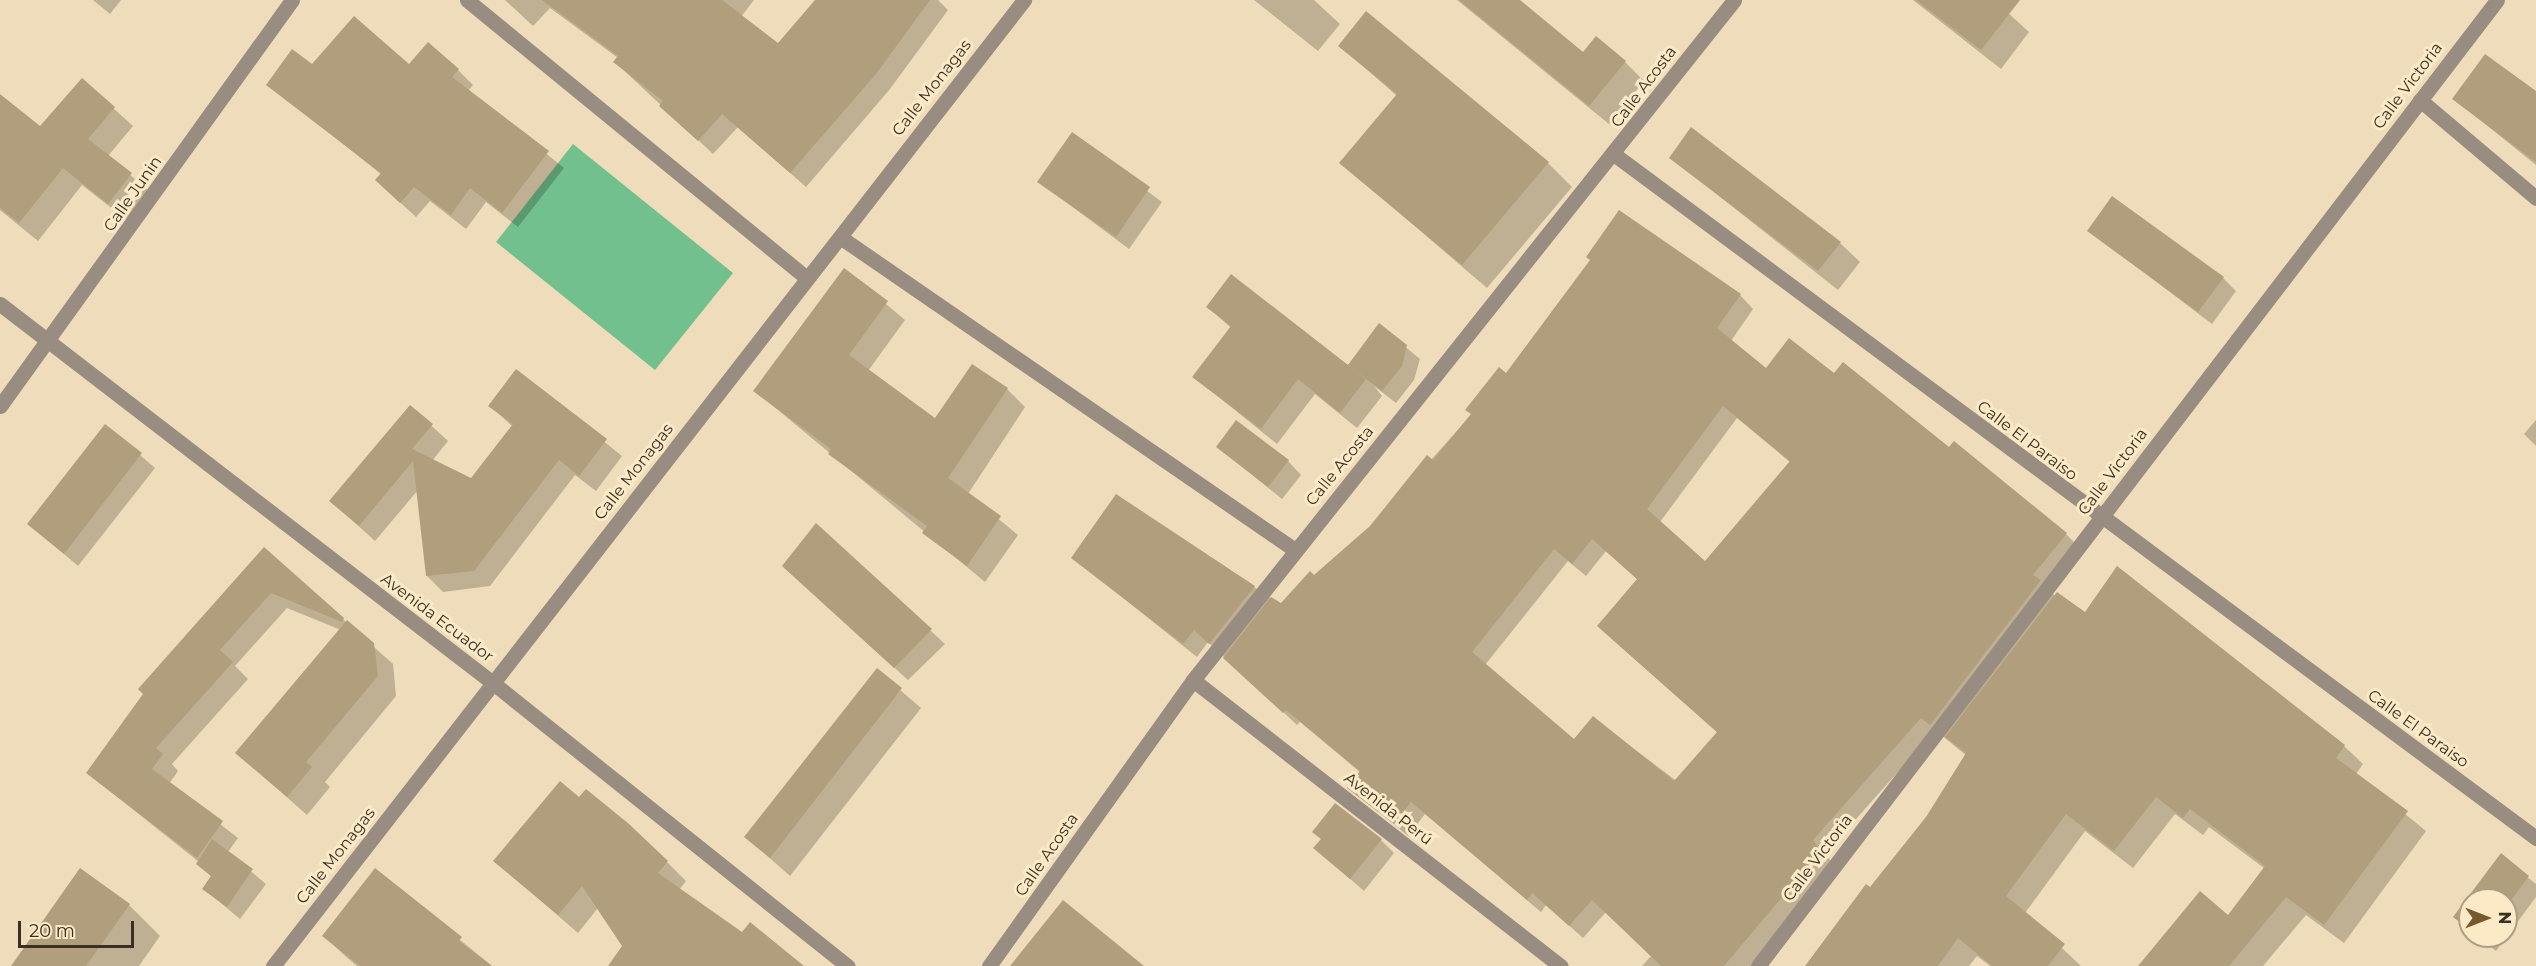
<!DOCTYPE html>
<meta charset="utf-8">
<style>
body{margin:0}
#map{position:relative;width:2536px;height:966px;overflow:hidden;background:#efdcba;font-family:Montserrat,sans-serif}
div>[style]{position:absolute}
.green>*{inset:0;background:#72c08d}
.shadow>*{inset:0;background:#0003}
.building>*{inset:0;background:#b09e7d}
.minor>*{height:15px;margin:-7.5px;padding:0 7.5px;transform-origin:7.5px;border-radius:7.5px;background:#998d81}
span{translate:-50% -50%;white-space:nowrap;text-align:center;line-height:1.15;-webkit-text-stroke:6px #fce9c6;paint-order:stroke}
.street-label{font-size:16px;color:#373023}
.north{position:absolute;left:2458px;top:888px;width:60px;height:60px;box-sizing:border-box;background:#fce9c6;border:2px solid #ad9f85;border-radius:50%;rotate:90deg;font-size:16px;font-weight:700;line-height:24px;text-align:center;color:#373023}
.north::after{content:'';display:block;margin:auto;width:21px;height:27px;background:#765a2d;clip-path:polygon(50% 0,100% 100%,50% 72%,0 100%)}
.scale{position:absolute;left:18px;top:921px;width:116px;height:27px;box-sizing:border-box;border:3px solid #373023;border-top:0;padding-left:8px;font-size:18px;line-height:21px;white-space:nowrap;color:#373023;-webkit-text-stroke:4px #fce9c6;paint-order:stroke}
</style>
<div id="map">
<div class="green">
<div style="clip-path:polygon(573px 144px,733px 273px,655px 370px,496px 242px)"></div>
</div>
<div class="shadow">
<div style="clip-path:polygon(93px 0,121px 0,110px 14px)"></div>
<div style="clip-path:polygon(505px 0,754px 0,741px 17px,778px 45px,841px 0,938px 0,948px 10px,890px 89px,806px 187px,738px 127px,713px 154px,615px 62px,618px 58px,550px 8px,533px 26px)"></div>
<div style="clip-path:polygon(1254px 0,1314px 0,1340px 24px,1318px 51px)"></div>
<div style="clip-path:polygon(1457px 0,1518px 0,1584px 54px,1625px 62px,1644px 81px,1609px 124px)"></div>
<div style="clip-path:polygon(1913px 0,1994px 0,2029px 32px,2001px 69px)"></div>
<div style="clip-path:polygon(1340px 46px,1548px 163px,1572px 187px,1487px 288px,1341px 163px,1397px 96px)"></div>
<div style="clip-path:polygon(312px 66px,458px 70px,473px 85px,468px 91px,564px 168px,518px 227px,486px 202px,466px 229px,430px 201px,416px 217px,392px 195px,382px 175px,268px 84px)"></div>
<div style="clip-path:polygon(82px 80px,133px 126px,108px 156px,150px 192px,128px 221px,82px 185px,38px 241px,0 210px,0 96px,40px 128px)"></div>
<div style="clip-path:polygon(2536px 93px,2536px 165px,2454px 99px)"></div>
<div style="clip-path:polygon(1072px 135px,1162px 202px,1129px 249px,1039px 182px)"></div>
<div style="clip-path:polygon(1671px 158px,1840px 243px,1860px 262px,1838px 290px)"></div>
<div style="clip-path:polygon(2089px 231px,2223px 278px,2236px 291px,2212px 324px)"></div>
<div style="clip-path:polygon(845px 270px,905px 320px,868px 371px,936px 420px,1007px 389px,1025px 407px,968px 494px,1018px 535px,985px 582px,755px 391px)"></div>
<div style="clip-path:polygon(evenodd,1740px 295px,1753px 309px,1731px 341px,1767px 370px,1835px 375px,2066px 534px,2079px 547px,2047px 588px,2055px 596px,2085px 614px,2117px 568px,2344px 746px,2363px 764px,2356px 774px,2426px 831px,2344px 943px,2306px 915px,2263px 966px,2140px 966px,2228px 917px,2264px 868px,2209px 827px,2203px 835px,2175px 814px,2133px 868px,2085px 831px,2025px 913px,2081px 966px,1990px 966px,1977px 956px,1969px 966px,1806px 966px,1927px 818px,1967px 756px,1935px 730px,1825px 854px,1834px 865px,1752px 966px,1642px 966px,1651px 956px,1606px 912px,1583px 938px,1546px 905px,1541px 912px,1425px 814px,1408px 836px,1349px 787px,1361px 773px,1300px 722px,1297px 725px,1208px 642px,1197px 657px,1073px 558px,1117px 496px,1281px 605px,1371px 527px,1506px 376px,1740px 295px,1737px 418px,1791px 463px,1705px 563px,1660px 522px,1737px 418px,1740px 295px,1606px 551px,1638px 580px,1612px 639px,1718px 733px,1678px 782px,1593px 718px,1575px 741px,1485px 665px,1568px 561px,1586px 576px,1606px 551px)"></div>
<div style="clip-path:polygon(1208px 307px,1348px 367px,1379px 325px,1420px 359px,1414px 380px,1396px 403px,1374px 386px,1382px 396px,1357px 428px,1315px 394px,1277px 444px,1194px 377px,1231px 328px)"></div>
<div style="clip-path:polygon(516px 371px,622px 456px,596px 491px,575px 475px,490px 586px,443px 592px,427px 576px,418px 490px,375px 541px,331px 501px,411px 407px,448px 441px,432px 461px,471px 480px,513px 427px,490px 406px)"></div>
<div style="clip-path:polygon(2536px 420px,2536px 446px,2524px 434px)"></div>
<div style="clip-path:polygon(106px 426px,155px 468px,78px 566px,29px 524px)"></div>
<div style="clip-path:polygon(1218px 447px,1288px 461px,1301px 475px,1282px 499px)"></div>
<div style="clip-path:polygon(816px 525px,945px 644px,908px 680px,797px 579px)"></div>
<div style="clip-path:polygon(264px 549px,393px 664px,396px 696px,325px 782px,330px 787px,307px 815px,237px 753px,341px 630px,287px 608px,235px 666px,248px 679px,172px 764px,178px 771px,169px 784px,238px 838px,228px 852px,266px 884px,240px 919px,204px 889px,212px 878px,199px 862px,87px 773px)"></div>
<div style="clip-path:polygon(877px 670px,921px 708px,790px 876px,746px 837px)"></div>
<div style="clip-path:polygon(1322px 840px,1381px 840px,1394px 853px,1364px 891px,1315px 848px)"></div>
<div style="clip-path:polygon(2501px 856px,2536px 884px,2536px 897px,2496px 951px,2476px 936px,2506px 936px,2506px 900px,2470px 900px,2470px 931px,2455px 917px)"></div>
<div style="clip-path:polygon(495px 861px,667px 862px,686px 881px,679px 890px,742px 934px,801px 966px,610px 966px,624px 946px,598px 908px,578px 933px)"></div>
<div style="clip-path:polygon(375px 870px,492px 966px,357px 966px,344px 955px,324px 936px)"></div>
<div style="clip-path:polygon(129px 905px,160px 936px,139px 966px,25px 966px)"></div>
</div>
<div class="building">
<div style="clip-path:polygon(542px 0,722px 0,778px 43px,815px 0,930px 0,876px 74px,790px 173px,722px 114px,698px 141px,659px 106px,663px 101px,613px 62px,618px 56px)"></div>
<div style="clip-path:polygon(1459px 0,1520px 0,1583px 52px,1596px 36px,1626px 61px,1589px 106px)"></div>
<div style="clip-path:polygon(1916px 0,2020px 0,1981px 50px)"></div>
<div style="clip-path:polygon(1366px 11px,1549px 162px,1462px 265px,1339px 163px,1397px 94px,1338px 46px)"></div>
<div style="clip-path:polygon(354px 16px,409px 64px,428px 42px,459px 69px,452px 77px,549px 151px,502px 213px,470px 188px,451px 215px,414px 187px,400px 203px,375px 180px,381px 173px,266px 85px,292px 49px,312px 64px)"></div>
<div style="clip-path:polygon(2485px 54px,2536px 91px,2536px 162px,2452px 99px)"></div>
<div style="clip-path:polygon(82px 78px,115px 107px,88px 139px,132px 173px,108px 204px,63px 168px,19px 223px,0 208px,0 94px,40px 126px)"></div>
<div style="clip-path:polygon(1691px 127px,1841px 242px,1818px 271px,1669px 158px)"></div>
<div style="clip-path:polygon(1072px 132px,1150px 187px,1116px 237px,1037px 182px)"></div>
<div style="clip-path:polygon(2112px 196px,2224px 277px,2198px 312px,2087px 231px)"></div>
<div style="clip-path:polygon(evenodd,1619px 210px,1741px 294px,1717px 328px,1766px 368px,1789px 338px,1834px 373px,1843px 362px,1949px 447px,1954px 441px,2067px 533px,2033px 575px,2041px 580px,1930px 725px,1921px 718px,1813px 840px,1821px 851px,1724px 966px,1661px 966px,1592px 900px,1569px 926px,1532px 893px,1527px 900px,1411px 802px,1394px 824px,1347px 788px,1360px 771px,1286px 710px,1283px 713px,1223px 658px,1271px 597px,1281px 603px,1310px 571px,1314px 575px,1370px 526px,1427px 455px,1433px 460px,1471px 414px,1465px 410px,1499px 367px,1506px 373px,1590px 260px,1586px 257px,1619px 210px,1723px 406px,1790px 461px,1705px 561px,1647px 509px,1723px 406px,1619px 210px,1592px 539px,1637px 579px,1597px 626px,1717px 732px,1674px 781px,1593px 716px,1574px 739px,1472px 652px,1554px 549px,1572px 564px,1592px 539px)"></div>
<div style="clip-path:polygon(844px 268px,888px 301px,849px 355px,935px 418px,972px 364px,1008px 388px,948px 478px,1001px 516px,967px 566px,922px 533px,927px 526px,828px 454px,831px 449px,753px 391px)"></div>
<div style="clip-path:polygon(1231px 274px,1366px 379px,1340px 413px,1298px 379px,1261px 429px,1192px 377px,1231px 326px,1206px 307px)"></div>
<div style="clip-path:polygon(1379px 323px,1407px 345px,1402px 366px,1382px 391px,1348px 365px)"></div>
<div style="clip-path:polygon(516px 369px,607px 439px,579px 476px,559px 460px,474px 571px,426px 576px,413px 461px,359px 526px,329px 501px,410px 405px,433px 424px,412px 449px,471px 478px,513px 424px,488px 406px)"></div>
<div style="clip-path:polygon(1236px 420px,1289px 460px,1268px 487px,1216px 447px)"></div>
<div style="clip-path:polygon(105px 424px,142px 453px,64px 554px,27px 524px)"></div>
<div style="clip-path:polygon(1116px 494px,1255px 586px,1209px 644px,1194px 630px,1183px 644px,1071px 558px)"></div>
<div style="clip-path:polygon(816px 523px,932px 629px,894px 668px,782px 566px)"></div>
<div style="clip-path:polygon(264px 547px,344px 618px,342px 622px,271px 593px,220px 650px,233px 662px,156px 748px,163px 754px,152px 769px,223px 821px,197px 858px,86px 773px,143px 694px,138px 689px)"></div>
<div style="clip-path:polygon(2117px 566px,2345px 745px,2336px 758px,2408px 811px,2324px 925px,2286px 897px,2229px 966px,2138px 966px,2200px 891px,2228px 915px,2265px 866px,2190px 809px,2183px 818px,2156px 797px,2114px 851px,2066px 814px,2006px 896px,2065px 944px,2048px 966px,1992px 966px,1958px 938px,1938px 966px,1805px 966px,1866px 884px,1870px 887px,1926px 817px,1966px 753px,1945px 737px,2057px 592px,2085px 612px)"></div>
<div style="clip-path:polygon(347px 620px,374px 643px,378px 676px,306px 762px,312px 767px,287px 797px,235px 753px)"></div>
<div style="clip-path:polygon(877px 668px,902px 688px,770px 858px,744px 837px)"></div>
<div style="clip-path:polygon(560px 781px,579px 797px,586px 789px,629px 824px,668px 861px,658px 873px,742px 932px,750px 922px,804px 966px,608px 966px,622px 946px,582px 886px,558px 915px,493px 861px)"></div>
<div style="clip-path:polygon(1335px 803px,1382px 839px,1350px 879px,1313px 848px,1321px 839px,1312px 832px)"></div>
<div style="clip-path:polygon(212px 839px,253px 869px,227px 907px,202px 889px,211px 876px,196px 864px)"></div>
<div style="clip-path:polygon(2501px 853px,2529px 876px,2506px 907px,2506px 900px,2470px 900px,2470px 930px,2453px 917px)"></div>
<div style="clip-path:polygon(80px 868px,130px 904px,86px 966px,11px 966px)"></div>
<div style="clip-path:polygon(375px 868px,462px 937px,459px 941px,492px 966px,360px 966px,322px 936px)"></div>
<div style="clip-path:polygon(1063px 900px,1144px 966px,1010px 966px)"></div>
</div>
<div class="minor">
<div style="left:467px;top:0;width:439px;rotate:39.3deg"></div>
<div style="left:2420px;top:100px;width:152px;rotate:40.2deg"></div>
<div style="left:1615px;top:155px;width:1147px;rotate:36.56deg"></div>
<div style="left:840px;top:237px;width:552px;rotate:34.52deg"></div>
<div style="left:0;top:304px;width:622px;rotate:37.55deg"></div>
<div style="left:493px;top:683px;width:454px;rotate:38.6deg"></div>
<div style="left:0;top:406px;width:500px;rotate:-54.28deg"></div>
<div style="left:1193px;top:680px;width:466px;rotate:37.9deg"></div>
<div style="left:273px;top:966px;width:1224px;rotate:-52.14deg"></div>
<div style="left:989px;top:966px;width:351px;rotate:-54.5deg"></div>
<div style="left:1193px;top:680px;width:869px;rotate:-51.49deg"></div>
<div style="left:1758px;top:966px;width:1216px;rotate:-52.58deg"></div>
</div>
<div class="street-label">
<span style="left:2408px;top:86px;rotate:-53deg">Calle Victoria</span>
<span style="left:1644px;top:87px;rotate:-53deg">Calle Acosta</span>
<span style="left:932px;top:88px;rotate:-52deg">Calle Monagas</span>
<span style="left:133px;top:194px;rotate:-55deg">Calle Junin</span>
<span style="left:2027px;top:441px;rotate:37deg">Calle El Paraiso</span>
<span style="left:1340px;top:466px;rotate:-51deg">Calle Acosta</span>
<span style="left:634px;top:472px;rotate:-52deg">Calle Monagas</span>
<span style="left:2113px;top:472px;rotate:-53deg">Calle Victoria</span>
<span style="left:437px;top:618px;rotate:37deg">Avenida Ecuador</span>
<span style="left:2418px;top:729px;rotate:36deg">Calle El Paraiso</span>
<span style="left:1388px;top:809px;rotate:38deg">Avenida Perú</span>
<span style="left:1047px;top:855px;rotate:-55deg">Calle Acosta</span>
<span style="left:336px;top:856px;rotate:-52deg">Calle Monagas</span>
<span style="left:1818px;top:858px;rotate:-53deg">Calle Victoria</span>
</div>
<div class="north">N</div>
<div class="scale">20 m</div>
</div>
